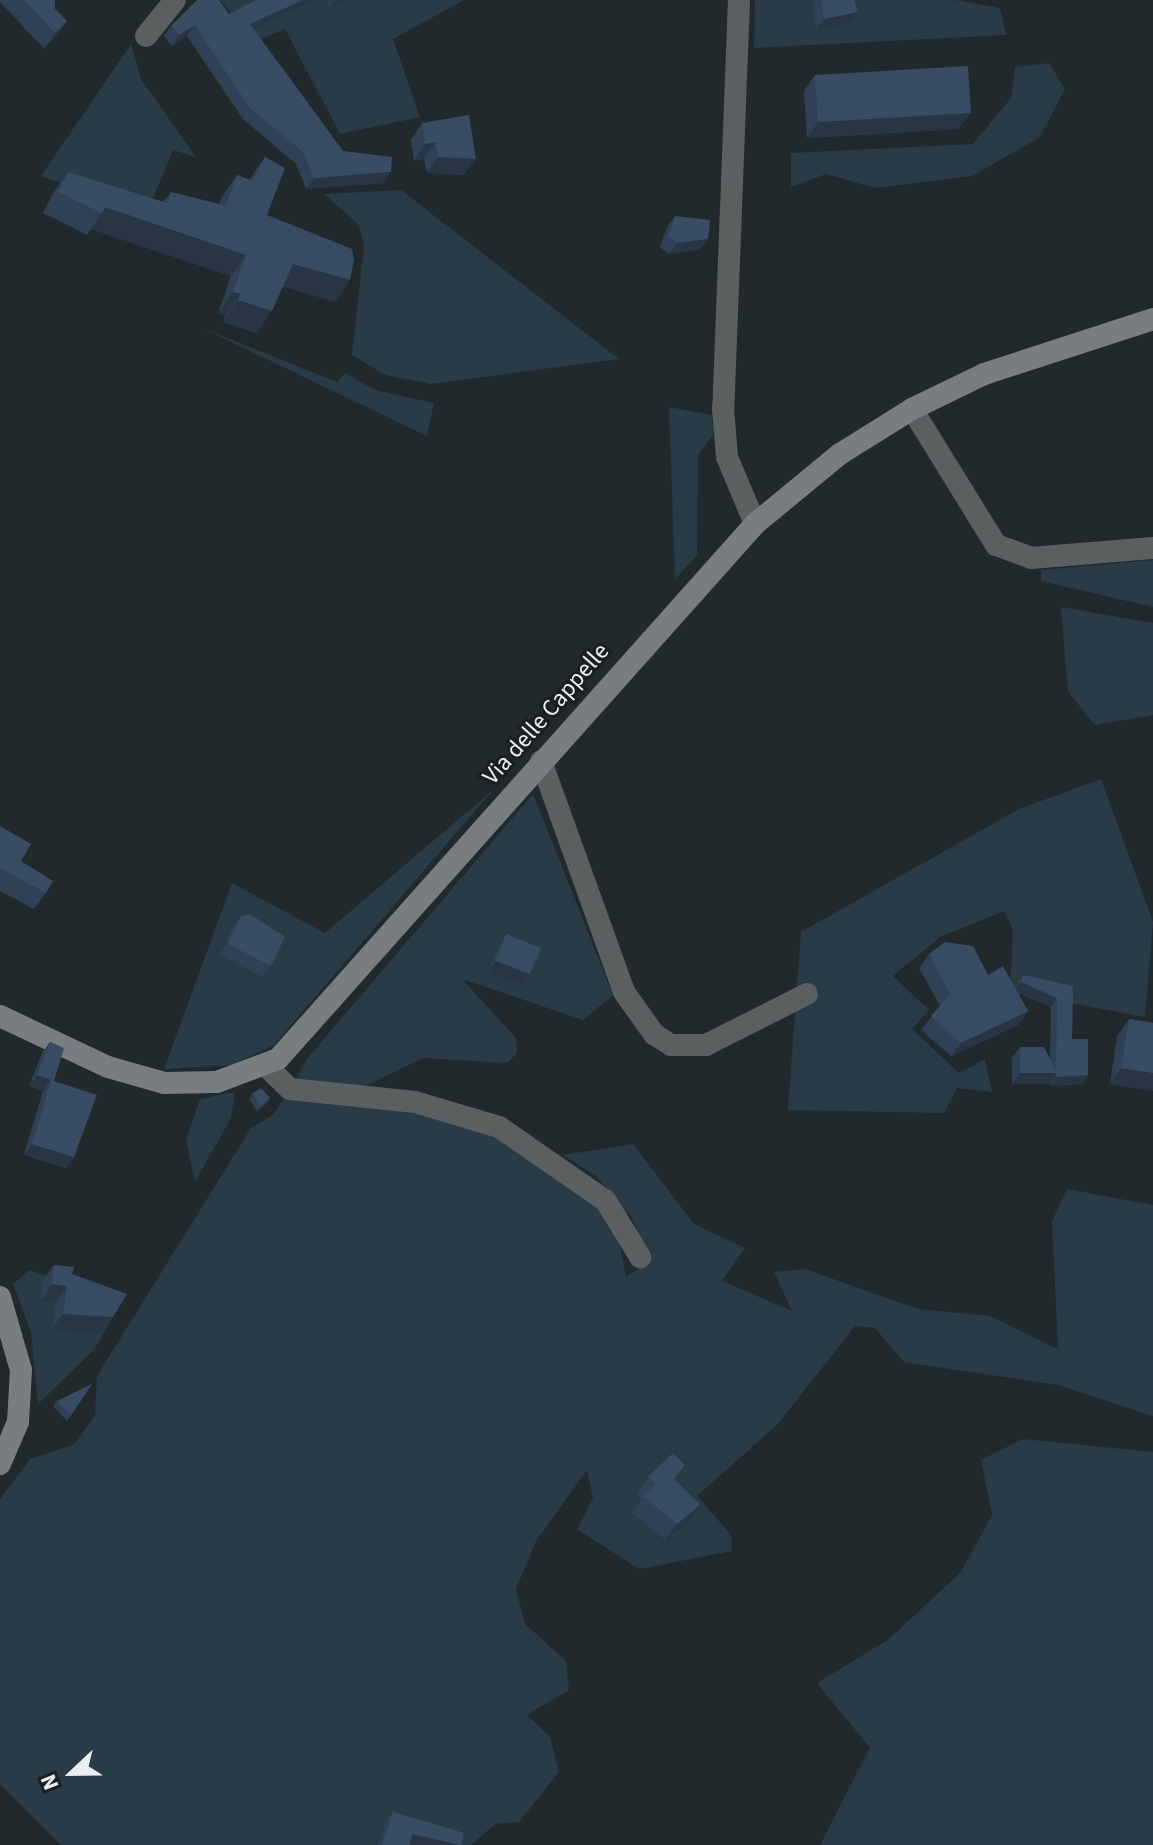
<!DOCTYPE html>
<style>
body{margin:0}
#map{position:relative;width:1153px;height:1845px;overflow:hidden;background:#22292c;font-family:"Source Sans 3",sans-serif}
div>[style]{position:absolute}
.green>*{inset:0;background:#283b46}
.minor>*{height:22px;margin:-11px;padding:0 11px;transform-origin:11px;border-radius:11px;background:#5b5f60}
.tertiary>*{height:22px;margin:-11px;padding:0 11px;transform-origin:11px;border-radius:11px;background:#5b5f60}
.secondary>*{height:22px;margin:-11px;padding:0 11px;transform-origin:11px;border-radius:11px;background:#787e7f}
.wall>*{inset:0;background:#304155}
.shaded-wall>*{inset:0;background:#273545}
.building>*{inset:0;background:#384c63}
span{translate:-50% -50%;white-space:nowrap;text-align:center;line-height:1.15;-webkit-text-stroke:6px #191f22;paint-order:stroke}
.street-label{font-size:24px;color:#eaeef1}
.north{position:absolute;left:32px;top:1733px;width:80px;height:80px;-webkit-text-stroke:6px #191f22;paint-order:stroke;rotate:248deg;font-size:22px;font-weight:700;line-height:32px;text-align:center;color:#eaeef1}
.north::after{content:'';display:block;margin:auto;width:28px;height:36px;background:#eaeef1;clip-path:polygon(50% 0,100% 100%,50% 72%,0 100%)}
</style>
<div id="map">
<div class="green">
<div style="clip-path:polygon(220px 0,464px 0,393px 39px,420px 117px,340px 134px,285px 29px,257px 41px)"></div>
<div style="clip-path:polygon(755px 0,955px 0,1000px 8px,1006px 35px,754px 48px)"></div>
<div style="clip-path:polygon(131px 44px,141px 79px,196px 157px,173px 150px,147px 213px,41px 176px)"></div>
<div style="clip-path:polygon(1049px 63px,1065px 89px,1039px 138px,972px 176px,875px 188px,826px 174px,791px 187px,791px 153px,973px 144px,1011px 98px,1015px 67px)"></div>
<div style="clip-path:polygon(401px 190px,619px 359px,431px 384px,385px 375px,352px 355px,364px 245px,359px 225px,324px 194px)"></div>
<div style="clip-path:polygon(202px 328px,337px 382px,345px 373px,375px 390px,434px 403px,427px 436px)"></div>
<div style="clip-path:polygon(669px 407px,712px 415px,713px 436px,698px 454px,697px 555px,675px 579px)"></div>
<div style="clip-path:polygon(1153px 560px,1153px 607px,1041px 581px,1041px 570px)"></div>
<div style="clip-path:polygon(1061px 607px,1153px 623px,1153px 715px,1094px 725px,1068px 691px)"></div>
<div style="clip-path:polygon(1101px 779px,1153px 922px,1145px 1017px,1010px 992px,1013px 930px,1004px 911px,940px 937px,893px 976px,929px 1010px,912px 1029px,959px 1073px,985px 1059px,992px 1092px,957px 1088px,944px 1113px,788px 1110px,801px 932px,1019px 809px)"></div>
<div style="clip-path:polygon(494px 789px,274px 1045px,232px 1065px,164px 1069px,232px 883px,325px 933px)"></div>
<div style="clip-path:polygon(533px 794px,613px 995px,583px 1020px,462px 979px,516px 1038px,517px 1053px,507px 1063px,423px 1058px,358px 1090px,293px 1085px,306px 1060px)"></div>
<div style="clip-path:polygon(235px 1092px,231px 1118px,195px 1182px,186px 1140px,200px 1099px)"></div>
<div style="clip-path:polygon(288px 1093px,472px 1122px,588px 1193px,618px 1235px,626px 1277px,649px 1262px,632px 1218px,596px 1176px,563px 1155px,633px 1144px,694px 1224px,745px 1248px,722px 1281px,792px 1311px,774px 1272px,805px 1269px,918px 1309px,990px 1316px,1058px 1349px,1052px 1221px,1067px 1189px,1153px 1205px,1153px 1416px,1058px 1385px,904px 1362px,875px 1328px,855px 1326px,777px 1425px,697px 1496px,731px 1535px,732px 1551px,639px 1569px,577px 1529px,593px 1498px,587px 1470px,536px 1541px,516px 1589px,525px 1624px,566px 1661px,569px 1690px,527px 1715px,550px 1737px,559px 1772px,519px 1822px,495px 1824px,471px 1845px,61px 1845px,0 1784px,0 1499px,30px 1459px,75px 1444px,95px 1415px,97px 1376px,251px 1128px,273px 1115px)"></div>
<div style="clip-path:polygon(29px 1270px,123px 1299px,94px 1350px,38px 1404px,31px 1332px,13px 1284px)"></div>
<div style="clip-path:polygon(1023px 1439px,1153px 1452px,1153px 1845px,820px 1845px,870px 1748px,817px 1683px,889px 1639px,961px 1572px,992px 1515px,981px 1460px)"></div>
</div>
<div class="minor">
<div style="left:146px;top:36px;width:46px;rotate:-51.1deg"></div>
<div style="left:912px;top:409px;width:160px;rotate:58.3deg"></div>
<div style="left:996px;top:545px;width:37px;rotate:20deg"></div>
<div style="left:1031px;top:558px;width:122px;rotate:-4.7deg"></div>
<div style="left:541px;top:761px;width:245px;rotate:70.2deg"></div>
<div style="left:624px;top:992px;width:52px;rotate:54.5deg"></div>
<div style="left:654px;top:1034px;width:20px;rotate:33deg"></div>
<div style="left:671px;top:1045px;width:35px"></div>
<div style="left:706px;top:1045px;width:113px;rotate:-26.8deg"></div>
<div style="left:266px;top:1066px;width:33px;rotate:44deg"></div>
<div style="left:290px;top:1089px;width:126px;rotate:5.9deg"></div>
<div style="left:415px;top:1102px;width:88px;rotate:16.6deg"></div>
<div style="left:499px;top:1127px;width:130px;rotate:34.7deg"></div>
<div style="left:606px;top:1201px;width:66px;rotate:58.7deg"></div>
</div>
<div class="tertiary">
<div style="left:739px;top:0;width:409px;rotate:92.2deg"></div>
<div style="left:723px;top:409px;width:48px;rotate:85.2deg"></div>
<div style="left:727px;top:457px;width:73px;rotate:67.3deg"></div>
</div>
<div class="secondary">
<div style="left:0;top:1016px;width:119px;rotate:25.3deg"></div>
<div style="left:108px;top:1067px;width:58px;rotate:15.9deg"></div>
<div style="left:164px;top:1083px;width:53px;rotate:-1.1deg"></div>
<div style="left:217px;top:1082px;width:65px;rotate:-20.7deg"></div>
<div style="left:278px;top:1059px;width:717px;rotate:-48.28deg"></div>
<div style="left:755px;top:524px;width:110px;rotate:-39.5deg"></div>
<div style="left:840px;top:454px;width:85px;rotate:-32deg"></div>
<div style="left:912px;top:409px;width:80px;rotate:-25.9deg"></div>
<div style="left:984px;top:374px;width:178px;rotate:-18deg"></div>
<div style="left:0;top:1297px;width:76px;rotate:74deg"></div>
<div style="left:21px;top:1370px;width:52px;rotate:93.3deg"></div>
<div style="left:18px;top:1422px;width:46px;rotate:113.2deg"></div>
</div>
<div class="wall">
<div style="clip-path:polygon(0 0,55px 0,55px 9px,67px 21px,56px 36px,44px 49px,0 2px)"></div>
<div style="clip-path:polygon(326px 0,345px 0,330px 8px)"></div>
<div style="clip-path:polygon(812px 0,854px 0,850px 23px,816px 30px)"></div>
<div style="clip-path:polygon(315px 2px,254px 30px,343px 151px,384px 183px,306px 189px,296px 164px,243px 119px,187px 36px,172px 46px,164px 36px,172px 25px,229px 14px)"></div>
<div style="clip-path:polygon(815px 75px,959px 129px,807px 138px,804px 91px)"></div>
<div style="clip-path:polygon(422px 123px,476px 159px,464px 175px,427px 173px,424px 159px,414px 161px,411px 140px)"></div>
<div style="clip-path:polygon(265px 157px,267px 215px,335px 302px,283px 286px,257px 333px,223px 322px,226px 315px,218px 313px,231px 276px,91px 229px,87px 235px,43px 213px,53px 193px,68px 172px,163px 202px,171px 192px,219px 204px,222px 197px,237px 175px,249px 180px)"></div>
<div style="clip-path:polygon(675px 216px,700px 250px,669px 254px,660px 247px,667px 227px)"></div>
<div style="clip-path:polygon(0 826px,21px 861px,46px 893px,34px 909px,0 891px)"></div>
<div style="clip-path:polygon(241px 916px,271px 966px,263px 977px,220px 955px,233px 927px)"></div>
<div style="clip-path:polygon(506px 934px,530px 974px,523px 985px,488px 972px,499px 946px)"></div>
<div style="clip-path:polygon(929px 954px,988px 975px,1016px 989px,1017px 984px,1023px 975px,1073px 986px,1072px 1039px,1088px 1075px,1082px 1084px,1050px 1086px,1050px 1083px,1012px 1084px,1012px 1058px,1020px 1047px,1050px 1060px,1051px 1007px,1018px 993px,1028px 1011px,1018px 1025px,951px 1056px,921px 1030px,940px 1006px,919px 968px)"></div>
<div style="clip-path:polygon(1129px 1019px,1153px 1023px,1153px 1091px,1110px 1084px,1117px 1036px)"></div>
<div style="clip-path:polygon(50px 1042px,54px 1081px,74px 1157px,66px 1168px,24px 1155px,43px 1091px,29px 1086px,42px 1053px)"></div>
<div style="clip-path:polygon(253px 1093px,270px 1098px,266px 1104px,257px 1111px,249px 1099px)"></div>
<div style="clip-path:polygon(54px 1265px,72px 1274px,113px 1317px,102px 1333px,51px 1330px,56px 1303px,41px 1301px,42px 1282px)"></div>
<div style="clip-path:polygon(92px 1384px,67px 1421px,53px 1406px,57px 1401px)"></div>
<div style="clip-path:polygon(648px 1477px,675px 1480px,700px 1505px,689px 1522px,665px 1540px,632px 1513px,641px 1499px,637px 1494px)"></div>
<div style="clip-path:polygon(393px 1812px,461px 1845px,378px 1845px,385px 1823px)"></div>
</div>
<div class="shaded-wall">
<div style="clip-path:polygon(303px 0,316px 0,243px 35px,250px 24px)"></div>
<div style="clip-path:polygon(338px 0,345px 0,330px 8px,333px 2px)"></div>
<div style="clip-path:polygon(858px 12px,850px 23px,816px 30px,824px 19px)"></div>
<div style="clip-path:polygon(67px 21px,56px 36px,44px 49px,55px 33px)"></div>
<div style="clip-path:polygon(195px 25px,187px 36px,172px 46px,179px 35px)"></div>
<div style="clip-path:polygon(971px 113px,959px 129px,807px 138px,818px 122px)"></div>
<div style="clip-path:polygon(436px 142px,424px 159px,414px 161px,425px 144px)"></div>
<div style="clip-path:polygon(438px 157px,476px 159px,464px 175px,427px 173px)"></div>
<div style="clip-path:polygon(391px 172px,384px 183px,306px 189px,314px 178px)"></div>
<div style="clip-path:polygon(105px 207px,246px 255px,231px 276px,91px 229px)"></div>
<div style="clip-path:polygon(708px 239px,700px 250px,669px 254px,677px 243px)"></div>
<div style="clip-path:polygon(293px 264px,350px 280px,335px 302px,278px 285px)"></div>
<div style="clip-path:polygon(233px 292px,241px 294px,226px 315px,218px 313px)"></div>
<div style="clip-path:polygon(238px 300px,272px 311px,257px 333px,223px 322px)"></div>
<div style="clip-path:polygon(496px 961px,530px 974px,523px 985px,488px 972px)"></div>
<div style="clip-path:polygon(1021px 982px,1057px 998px,1051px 1007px,1015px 991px)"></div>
<div style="clip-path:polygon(1028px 1011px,1018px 1025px,951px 1056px,961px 1043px)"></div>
<div style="clip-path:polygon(1121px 1068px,1153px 1073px,1153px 1091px,1110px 1084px)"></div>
<div style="clip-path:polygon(1020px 1073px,1057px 1073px,1050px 1084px,1012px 1084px)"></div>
<div style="clip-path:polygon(37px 1075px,54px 1081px,51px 1080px,43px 1091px,29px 1086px)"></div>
<div style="clip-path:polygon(1088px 1075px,1082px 1084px,1050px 1086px,1056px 1077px)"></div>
<div style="clip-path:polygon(32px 1144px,74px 1157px,66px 1168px,24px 1155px)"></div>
<div style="clip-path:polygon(52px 1284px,67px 1286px,56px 1303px,41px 1301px)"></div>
<div style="clip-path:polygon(63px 1314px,113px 1317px,102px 1333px,51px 1330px)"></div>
<div style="clip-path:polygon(700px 1505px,689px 1522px,665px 1540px,677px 1524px)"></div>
<div style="clip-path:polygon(412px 1834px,459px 1845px,404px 1845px)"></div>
</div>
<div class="building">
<div style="clip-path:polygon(24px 0,55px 0,55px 9px,67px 21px,55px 33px)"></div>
<div style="clip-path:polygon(197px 0,219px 0,229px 14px,256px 0,303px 0,250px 24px,343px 151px,392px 157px,391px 172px,314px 178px,304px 153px,250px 108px,195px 25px,179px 35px,172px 25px)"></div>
<div style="clip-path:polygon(821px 0,854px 0,858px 12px,824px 19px)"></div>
<div style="clip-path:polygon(968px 66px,971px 113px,818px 122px,815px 75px)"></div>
<div style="clip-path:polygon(469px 115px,476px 159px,438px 157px,436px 142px,425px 144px,422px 123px)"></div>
<div style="clip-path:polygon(265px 157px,285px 168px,267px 215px,352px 249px,354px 260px,350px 280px,293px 264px,272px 311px,238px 300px,241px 294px,233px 292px,246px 255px,105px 207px,102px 213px,58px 192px,68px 172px,167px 203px,171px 192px,226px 206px,237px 175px,253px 181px)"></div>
<div style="clip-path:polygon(675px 216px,710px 220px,708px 239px,677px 243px,668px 236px)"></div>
<div style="clip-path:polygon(0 826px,31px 844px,21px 861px,53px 881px,46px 893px,0 868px)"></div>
<div style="clip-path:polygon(250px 914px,285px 937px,271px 966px,228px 944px,241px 916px)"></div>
<div style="clip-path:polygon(506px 934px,541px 948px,530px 974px,496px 961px)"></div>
<div style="clip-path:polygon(945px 942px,973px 946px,988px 975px,1003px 966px,1028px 1011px,961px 1043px,931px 1016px,950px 994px,929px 954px)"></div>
<div style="clip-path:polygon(1023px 975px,1073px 986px,1072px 1039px,1088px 1039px,1088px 1075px,1056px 1077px,1057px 998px,1021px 982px)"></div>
<div style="clip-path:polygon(1129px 1019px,1153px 1023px,1153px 1073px,1121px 1068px)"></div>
<div style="clip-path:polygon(50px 1042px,64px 1048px,54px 1081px,37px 1075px)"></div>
<div style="clip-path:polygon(1020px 1047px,1044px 1047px,1057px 1073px,1020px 1073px)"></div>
<div style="clip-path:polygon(51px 1080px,97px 1095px,74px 1157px,32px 1144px)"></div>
<div style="clip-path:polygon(261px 1088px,270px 1098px,261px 1106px,253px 1093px)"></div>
<div style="clip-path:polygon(54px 1265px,74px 1267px,72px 1274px,127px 1294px,113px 1317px,63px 1314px,67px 1286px,52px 1284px)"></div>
<div style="clip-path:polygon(92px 1384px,71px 1415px,57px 1401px)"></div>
<div style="clip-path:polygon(673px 1453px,685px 1465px,674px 1479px,700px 1505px,677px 1524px,643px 1496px,655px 1485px,648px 1477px)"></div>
<div style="clip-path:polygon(393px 1812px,464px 1833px,461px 1845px,412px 1834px,410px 1845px,382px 1845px)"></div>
</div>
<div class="street-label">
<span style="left:546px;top:714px;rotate:-49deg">Via delle Cappelle</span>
</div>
<div class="north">N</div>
</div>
